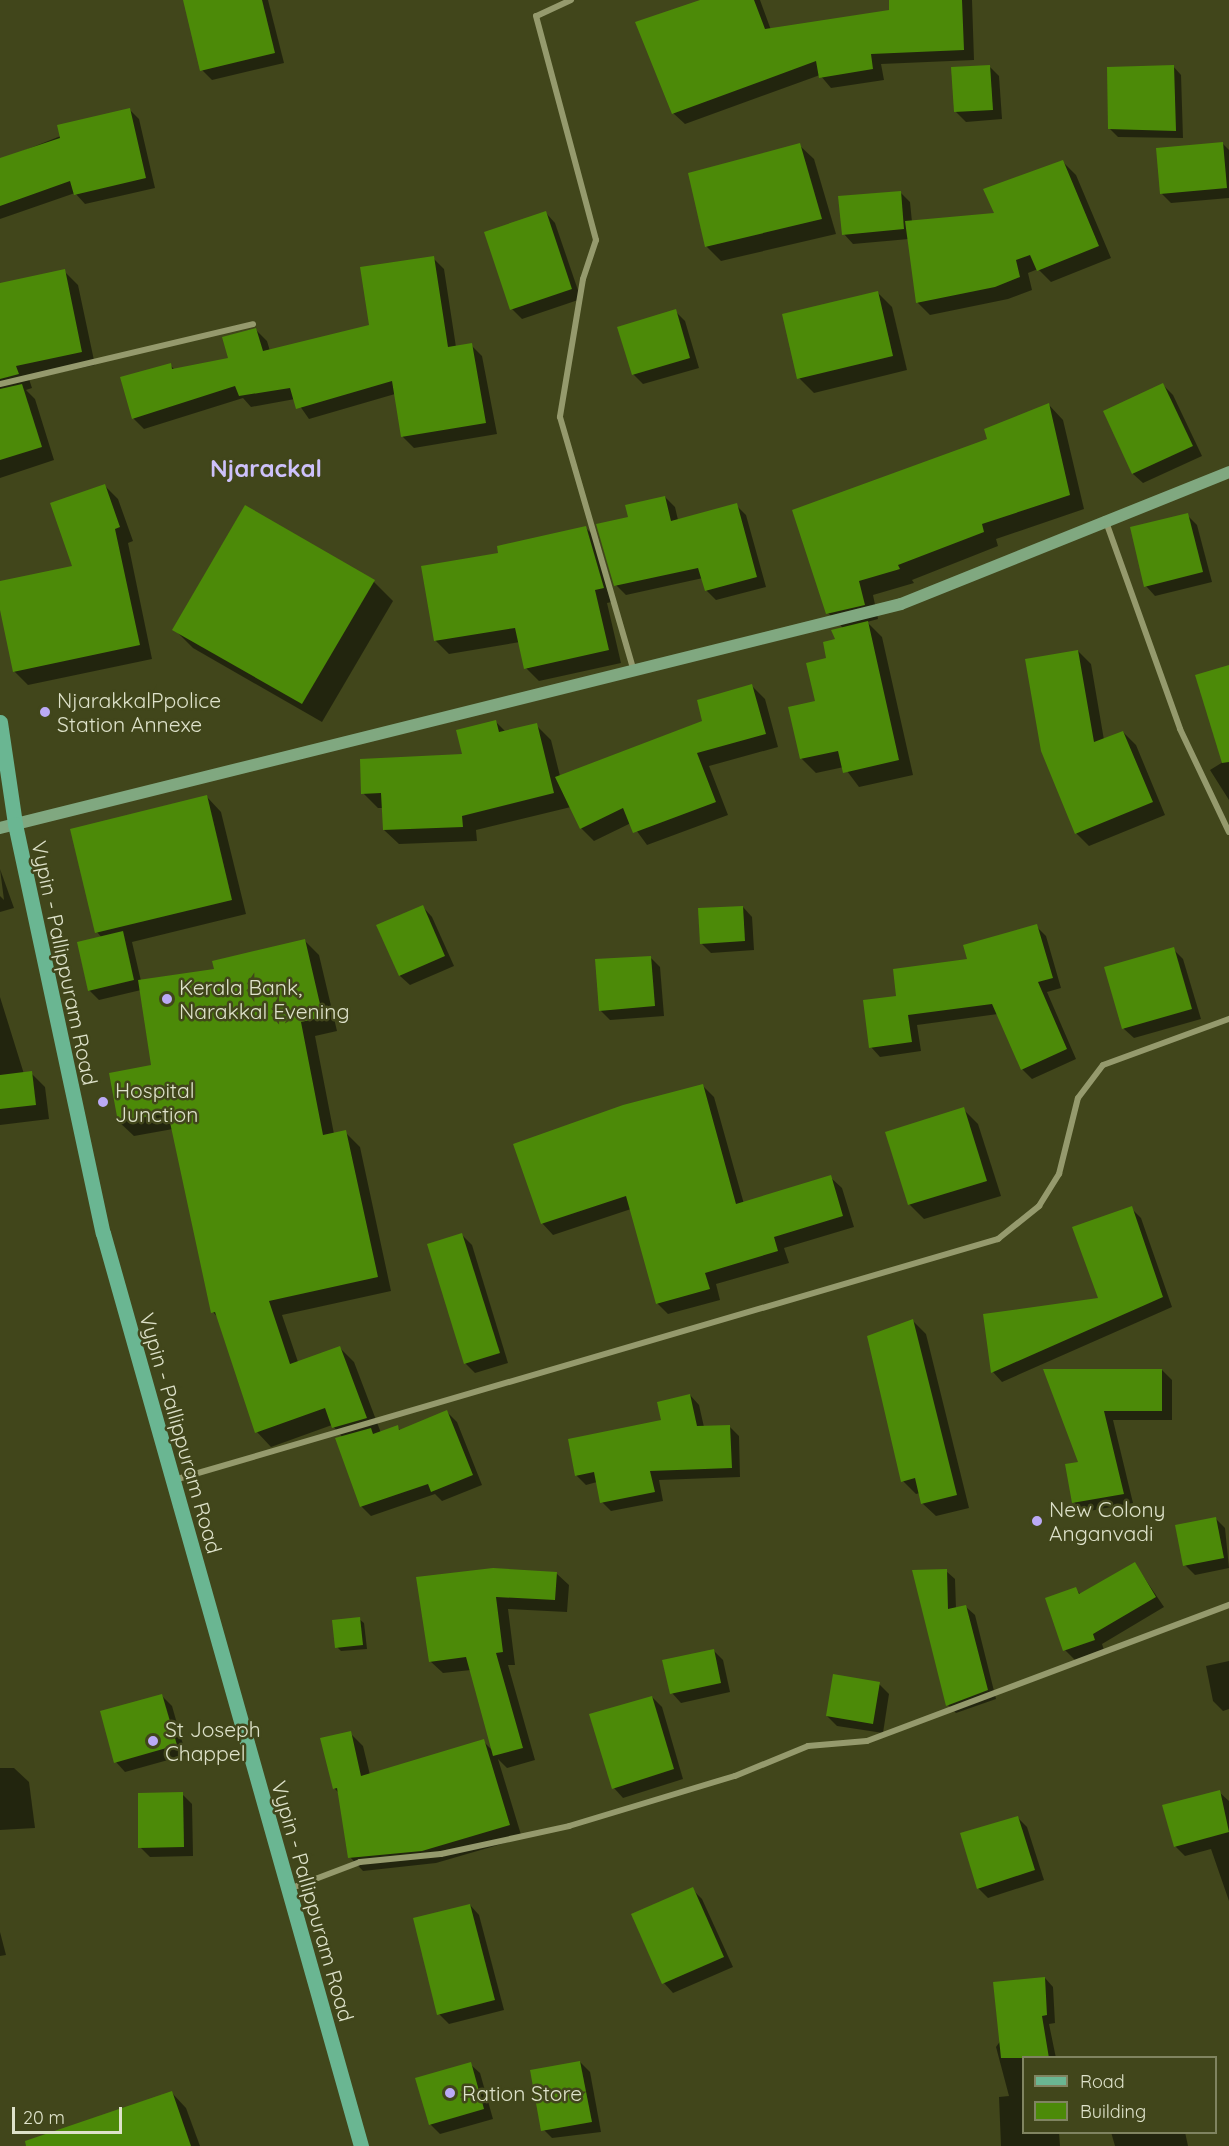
<!DOCTYPE html>
<style>
body{margin:0}
#map{position:relative;width:1229px;height:2146px;overflow:hidden;background:#41461b;font-family:Quicksand,sans-serif}
div>[style]{position:absolute}
.shadow>*{inset:0;background:#0007}
.building>*{inset:0;background:#4c8a08}
.street>*{height:6px;margin:-3px;padding:0 3px;transform-origin:3px;border-radius:3px;background:#959a6d}
.secondary>*{height:12px;margin:-6px;padding:0 6px;transform-origin:6px;border-radius:6px;background:#80a880}
.primary>*{height:15px;margin:-7.5px;padding:0 7.5px;transform-origin:7.5px;border-radius:7.5px;background:#6ab692}
.dots>*{width:16px;height:16px;translate:-50% -50%;box-sizing:border-box;border:3px solid #41461b;border-radius:50%}
span{translate:-50% -50%;white-space:nowrap;text-align:center;line-height:1.15;-webkit-text-stroke:5px #41461b;paint-order:stroke}
.poi-label{font-size:21px;color:#dee2ca}
.left{translate:0 -50%;text-align:left}
.street-label{font-size:21px;color:#dee2ca}
.quarter-label{font-size:24px;color:#cdc1fa;font-weight:700}
.legend{position:absolute;left:1022px;top:2056px;width:195px;height:78px;box-sizing:border-box;background:#41461b;border:2px solid #808461;margin:0;padding:8px 10px;list-style:none;font-size:18px;color:#dee2ca}
.legend li{display:flex;align-items:center;gap:12px;height:30px}
.legend b{width:30px;border:2px solid #808461}
.scale{position:absolute;left:12px;top:2107px;width:110px;height:27px;box-sizing:border-box;border:3px solid #dee2ca;border-top:0;padding-left:8px;font-size:18px;line-height:21px;white-space:nowrap;color:#dee2ca;-webkit-text-stroke:4px #41461b;paint-order:stroke}
</style>
<div id="map">
<div class="shadow">
<div style="clip-path:polygon(204px 0,268px 0,284px 63px,212px 80px,202px 70px)"></div>
<div style="clip-path:polygon(704px 0,760px 0,771px 30px,891px 11px,890px 0,972px 0,974px 60px,881px 64px,884px 80px,831px 88px,820px 75px,685px 124px,673px 113px)"></div>
<div style="clip-path:polygon(989px 66px,999px 76px,1002px 119px,966px 122px,956px 112px)"></div>
<div style="clip-path:polygon(1173px 66px,1181px 75px,1183px 138px,1118px 137px,1110px 129px)"></div>
<div style="clip-path:polygon(129px 109px,139px 119px,155px 188px,85px 204px,75px 193px,0 219px,0 160px)"></div>
<div style="clip-path:polygon(1223px 144px,1229px 150px,1229px 198px,1171px 203px,1161px 193px)"></div>
<div style="clip-path:polygon(799px 145px,814px 159px,836px 234px,721px 261px,706px 246px)"></div>
<div style="clip-path:polygon(1063px 162px,1076px 175px,1111px 258px,1051px 282px,1038px 269px,1028px 273px,1032px 290px,1008px 299px,930px 315px,918px 303px,909px 239px,853px 244px,844px 234px,900px 192px,910px 202px,912px 222px,996px 214px)"></div>
<div style="clip-path:polygon(546px 213px,555px 223px,581px 299px,522px 319px,512px 309px)"></div>
<div style="clip-path:polygon(433px 258px,444px 269px,456px 347px,471px 345px,482px 356px,497px 434px,414px 448px,403px 437px,395px 394px,309px 419px,295px 399px,251px 407px,243px 398px,144px 429px,133px 418px,170px 365px,175px 370px,230px 360px,256px 330px,267px 341px,270px 351px,370px 326px)"></div>
<div style="clip-path:polygon(64px 271px,78px 285px,95px 365px,29px 379px,32px 388px,26px 390px,35px 399px,54px 460px,0 478px,0 284px)"></div>
<div style="clip-path:polygon(877px 292px,892px 307px,907px 370px,814px 393px,799px 378px)"></div>
<div style="clip-path:polygon(675px 311px,685px 321px,699px 368px,643px 384px,633px 374px)"></div>
<div style="clip-path:polygon(1163px 385px,1173px 395px,1202px 456px,1143px 483px,1133px 474px,1105px 412px)"></div>
<div style="clip-path:polygon(1049px 405px,1063px 420px,1084px 509px,996px 539px,998px 546px,912px 580px,914px 583px,873px 595px,878px 619px,867px 622px,882px 637px,913px 775px,859px 787px,844px 767px,816px 773px,801px 758px,828px 659px,843px 628px,828px 613px,988px 440px)"></div>
<div style="clip-path:polygon(104px 485px,118px 499px,133px 541px,128px 543px,152px 659px,28px 685px,14px 671px,0 603px,0 582px,74px 568px)"></div>
<div style="clip-path:polygon(665px 497px,675px 507px,678px 520px,736px 505px,746px 515px,766px 587px,716px 600px,706px 590px,703px 578px,626px 595px,616px 585px,629px 518px)"></div>
<div style="clip-path:polygon(246px 507px,374px 582px,393px 601px,322px 722px,193px 648px,174px 629px)"></div>
<div style="clip-path:polygon(1187px 515px,1197px 525px,1212px 582px,1155px 596px,1146px 586px)"></div>
<div style="clip-path:polygon(586px 528px,599px 541px,616px 601px,607px 603px,621px 663px,539px 681px,526px 668px,520px 642px,449px 654px,435px 640px,500px 554px)"></div>
<div style="clip-path:polygon(1078px 651px,1091px 664px,1104px 740px,1123px 732px,1136px 745px,1165px 815px,1089px 846px,1076px 833px)"></div>
<div style="clip-path:polygon(1229px 667px,1229px 800px,1210px 770px,1223px 762px)"></div>
<div style="clip-path:polygon(752px 686px,765px 699px,778px 747px,709px 766px,728px 815px,647px 845px,631px 823px,594px 841px,581px 828px,571px 807px,476px 830px,477px 841px,399px 844px,384px 830px,383px 808px,378px 808px,363px 793px,464px 756px,495px 721px,506px 732px,536px 725px,551px 740px,560px 776px,704px 721px)"></div>
<div style="clip-path:polygon(207px 797px,221px 812px,246px 914px,132px 942px,141px 981px,216px 970px,304px 940px,319px 955px,337px 1031px,315px 1036px,334px 1134px,345px 1132px,360px 1147px,391px 1291px,282px 1315px,298px 1362px,340px 1348px,354px 1362px,381px 1433px,397px 1427px,401px 1431px,447px 1412px,457px 1422px,482px 1485px,442px 1501px,435px 1494px,371px 1516px,361px 1506px,343px 1438px,332px 1425px,271px 1447px,257px 1432px,219px 1319px,213px 1312px,173px 1129px,134px 1136px,119px 1122px,153px 1066px,141px 990px,99px 1000px,89px 990px,102px 938px,97px 932px)"></div>
<div style="clip-path:polygon(0 869px,14px 908px,0 912px,0 896px,4px 900px)"></div>
<div style="clip-path:polygon(423px 907px,432px 917px,454px 966px,410px 985px,400px 976px,378px 926px)"></div>
<div style="clip-path:polygon(743px 907px,752px 917px,754px 950px,711px 953px,701px 943px)"></div>
<div style="clip-path:polygon(1036px 926px,1046px 936px,1061px 988px,1047px 992px,1076px 1059px,1032px 1079px,1022px 1069px,998px 1014px,917px 1025px,921px 1051px,880px 1057px,871px 1047px,898px 997px)"></div>
<div style="clip-path:polygon(1173px 949px,1183px 959px,1201px 1019px,1134px 1038px,1124px 1029px,1106px 968px)"></div>
<div style="clip-path:polygon(650px 957px,660px 967px,664px 1016px,610px 1020px,600px 1010px)"></div>
<div style="clip-path:polygon(0 997px,24px 1074px,31px 1073px,45px 1087px,49px 1119px,0 1125px)"></div>
<div style="clip-path:polygon(702px 1085px,714px 1097px,744px 1204px,830px 1177px,842px 1188px,854px 1227px,784px 1248px,789px 1263px,716px 1284px,720px 1300px,668px 1314px,657px 1303px,631px 1209px,553px 1235px,542px 1223px)"></div>
<div style="clip-path:polygon(963px 1109px,978px 1124px,1001px 1196px,924px 1219px,909px 1204px)"></div>
<div style="clip-path:polygon(1131px 1208px,1141px 1218px,1172px 1307px,1002px 1382px,993px 1372px,984px 1315px,1100px 1299px)"></div>
<div style="clip-path:polygon(462px 1235px,472px 1245px,508px 1363px,475px 1373px,465px 1363px)"></div>
<div style="clip-path:polygon(912px 1320px,926px 1334px,969px 1508px,936px 1516px,922px 1503px,920px 1493px,916px 1494px,903px 1481px)"></div>
<div style="clip-path:polygon(1045px 1370px,1162px 1370px,1172px 1380px,1172px 1420px,1113px 1420px,1133px 1503px,1084px 1512px,1074px 1502px,1080px 1463px)"></div>
<div style="clip-path:polygon(690px 1395px,699px 1405px,704px 1427px,729px 1426px,739px 1436px,740px 1477px,659px 1480px,663px 1501px,611px 1511px,602px 1502px,597px 1482px,586px 1485px,576px 1475px,663px 1421px)"></div>
<div style="clip-path:polygon(1215px 1518px,1225px 1528px,1229px 1568px,1195px 1575px,1185px 1565px)"></div>
<div style="clip-path:polygon(1135px 1564px,1164px 1607px,1102px 1644px,1104px 1650px,1075px 1660px,1065px 1650px,1076px 1589px,1081px 1595px)"></div>
<div style="clip-path:polygon(946px 1571px,955px 1579px,956px 1609px,966px 1607px,975px 1615px,996px 1699px,956px 1713px,948px 1705px)"></div>
<div style="clip-path:polygon(556px 1573px,569px 1585px,567px 1612px,508px 1609px,515px 1665px,508px 1665px,535px 1760px,507px 1768px,498px 1759px,522px 1838px,436px 1863px,363px 1871px,350px 1857px,339px 1793px,334px 1788px,350px 1733px,363px 1746px,370px 1775px,483px 1741px,493px 1751px,471px 1670px,443px 1673px,430px 1661px,418px 1578px)"></div>
<div style="clip-path:polygon(359px 1619px,364px 1623px,367px 1649px,341px 1651px,337px 1647px)"></div>
<div style="clip-path:polygon(713px 1650px,723px 1660px,730px 1692px,681px 1703px,672px 1693px)"></div>
<div style="clip-path:polygon(1229px 1661px,1229px 1709px,1223px 1711px,1213px 1701px,1206px 1666px)"></div>
<div style="clip-path:polygon(879px 1684px,889px 1694px,883px 1733px,837px 1726px,827px 1716px)"></div>
<div style="clip-path:polygon(162px 1696px,172px 1706px,186px 1755px,125px 1772px,116px 1762px)"></div>
<div style="clip-path:polygon(652px 1697px,662px 1707px,683px 1779px,623px 1798px,614px 1788px)"></div>
<div style="clip-path:polygon(0 1768px,14px 1768px,29px 1782px,35px 1828px,0 1830px)"></div>
<div style="clip-path:polygon(1219px 1792px,1229px 1801px,1229px 1901px,1211px 1849px,1185px 1856px,1175px 1846px)"></div>
<div style="clip-path:polygon(182px 1794px,192px 1804px,193px 1856px,150px 1857px,140px 1847px)"></div>
<div style="clip-path:polygon(1017px 1817px,1027px 1827px,1044px 1880px,988px 1898px,978px 1888px)"></div>
<div style="clip-path:polygon(692px 1889px,702px 1899px,733px 1967px,673px 1993px,664px 1983px)"></div>
<div style="clip-path:polygon(470px 1905px,479px 1915px,504px 2010px,449px 2024px,439px 2014px)"></div>
<div style="clip-path:polygon(0 1932px,6px 1955px,0 1956px)"></div>
<div style="clip-path:polygon(1045px 1978px,1053px 1987px,1055px 2023px,1049px 2024px,1056px 2058px,1024px 2058px,1024px 2132px,1059px 2132px,1060px 2146px,1001px 2146px,999px 2097px,1009px 2096px,996px 2047px)"></div>
<div style="clip-path:polygon(580px 2062px,590px 2072px,601px 2132px,552px 2138px,542px 2128px)"></div>
<div style="clip-path:polygon(470px 2064px,480px 2073px,493px 2119px,440px 2134px,430px 2124px)"></div>
<div style="clip-path:polygon(172px 2093px,186px 2108px,200px 2146px,45px 2146px)"></div>
<div style="clip-path:polygon(1111px 2132px,1185px 2132px,1188px 2146px,1115px 2146px)"></div>
</div>
<div class="building">
<div style="clip-path:polygon(183px 0,262px 0,275px 53px,200px 71px)"></div>
<div style="clip-path:polygon(700px 0,754px 0,765px 29px,889px 10px,889px 0,962px 0,964px 50px,871px 54px,873px 69px,819px 78px,816px 61px,672px 114px,635px 22px)"></div>
<div style="clip-path:polygon(990px 65px,993px 110px,954px 112px,951px 67px)"></div>
<div style="clip-path:polygon(1174px 65px,1176px 131px,1108px 129px,1107px 67px)"></div>
<div style="clip-path:polygon(130px 108px,146px 178px,74px 195px,70px 181px,0 206px,0 158px,60px 138px,57px 125px)"></div>
<div style="clip-path:polygon(1223px 142px,1227px 188px,1160px 194px,1156px 148px)"></div>
<div style="clip-path:polygon(800px 143px,822px 219px,705px 247px,688px 173px)"></div>
<div style="clip-path:polygon(1063px 160px,1099px 246px,1037px 271px,1030px 255px,1016px 260px,1020px 277px,995px 287px,916px 303px,905px 221px,994px 213px,983px 189px)"></div>
<div style="clip-path:polygon(901px 191px,904px 229px,842px 235px,838px 196px)"></div>
<div style="clip-path:polygon(546px 211px,572px 289px,510px 310px,484px 232px)"></div>
<div style="clip-path:polygon(434px 256px,448px 347px,472px 343px,486px 423px,401px 437px,392px 381px,296px 409px,290px 388px,239px 396px,235px 386px,132px 419px,120px 377px,171px 363px,172px 369px,228px 358px,222px 337px,256px 328px,263px 351px,369px 325px,360px 267px)"></div>
<div style="clip-path:polygon(65px 269px,82px 352px,16px 366px,19px 374px,0 379px,0 283px)"></div>
<div style="clip-path:polygon(878px 291px,893px 356px,797px 379px,782px 314px)"></div>
<div style="clip-path:polygon(676px 309px,690px 358px,632px 375px,617px 327px)"></div>
<div style="clip-path:polygon(1163px 383px,1193px 446px,1132px 474px,1103px 411px)"></div>
<div style="clip-path:polygon(22px 384px,42px 447px,0 460px,0 389px)"></div>
<div style="clip-path:polygon(1049px 403px,1070px 495px,982px 524px,984px 532px,898px 565px,900px 569px,859px 581px,865px 605px,826px 614px,792px 510px,987px 439px,984px 429px)"></div>
<div style="clip-path:polygon(105px 484px,120px 527px,115px 529px,140px 645px,13px 672px,0 610px,0 581px,72px 566px,50px 503px)"></div>
<div style="clip-path:polygon(665px 496px,671px 521px,737px 503px,757px 577px,705px 591px,698px 568px,614px 586px,596px 524px,628px 517px,625px 505px)"></div>
<div style="clip-path:polygon(245px 505px,375px 580px,302px 704px,172px 630px)"></div>
<div style="clip-path:polygon(1188px 513px,1203px 572px,1144px 587px,1130px 527px)"></div>
<div style="clip-path:polygon(586px 526px,604px 588px,595px 590px,609px 650px,524px 669px,515px 628px,434px 641px,421px 566px,498px 553px,497px 546px)"></div>
<div style="clip-path:polygon(868px 621px,899px 760px,843px 773px,838px 751px,800px 759px,788px 707px,815px 701px,806px 663px,826px 658px,823px 642px,835px 639px,831px 630px)"></div>
<div style="clip-path:polygon(1078px 650px,1094px 742px,1123px 731px,1153px 802px,1075px 834px,1041px 751px,1025px 659px)"></div>
<div style="clip-path:polygon(1229px 665px,1229px 762px,1222px 763px,1195px 675px)"></div>
<div style="clip-path:polygon(752px 684px,766px 734px,697px 753px,716px 802px,633px 833px,623px 808px,580px 829px,555px 777px,702px 721px,697px 700px)"></div>
<div style="clip-path:polygon(496px 720px,499px 732px,537px 723px,554px 793px,462px 816px,463px 827px,383px 830px,381px 793px,361px 794px,360px 759px,462px 754px,456px 730px)"></div>
<div style="clip-path:polygon(207px 795px,232px 900px,95px 933px,70px 829px)"></div>
<div style="clip-path:polygon(423px 905px,445px 956px,399px 976px,376px 925px)"></div>
<div style="clip-path:polygon(743px 906px,745px 941px,700px 944px,698px 908px)"></div>
<div style="clip-path:polygon(1037px 924px,1053px 978px,1038px 982px,1067px 1049px,1021px 1070px,992px 1004px,908px 1015px,912px 1042px,869px 1048px,863px 1000px,896px 996px,893px 969px,967px 959px,963px 945px)"></div>
<div style="clip-path:polygon(123px 931px,134px 980px,88px 991px,77px 942px)"></div>
<div style="clip-path:polygon(305px 939px,323px 1017px,301px 1022px,323px 1135px,346px 1130px,378px 1277px,269px 1301px,290px 1364px,340px 1346px,367px 1418px,332px 1428px,325px 1408px,255px 1433px,215px 1312px,211px 1313px,168px 1113px,118px 1122px,109px 1073px,151px 1065px,138px 980px,214px 969px,212px 961px)"></div>
<div style="clip-path:polygon(1174px 947px,1192px 1009px,1122px 1029px,1104px 967px)"></div>
<div style="clip-path:polygon(651px 956px,655px 1006px,599px 1011px,595px 959px)"></div>
<div style="clip-path:polygon(32px 1071px,36px 1105px,0 1109px,0 1075px)"></div>
<div style="clip-path:polygon(703px 1084px,736px 1204px,831px 1175px,843px 1216px,774px 1237px,778px 1251px,705px 1273px,710px 1289px,656px 1304px,626px 1196px,541px 1224px,513px 1144px,623px 1105px)"></div>
<div style="clip-path:polygon(964px 1107px,987px 1181px,908px 1205px,885px 1132px)"></div>
<div style="clip-path:polygon(1132px 1206px,1163px 1297px,991px 1373px,983px 1314px,1098px 1298px,1072px 1227px)"></div>
<div style="clip-path:polygon(462px 1233px,500px 1353px,464px 1364px,427px 1244px)"></div>
<div style="clip-path:polygon(913px 1319px,957px 1495px,921px 1504px,915px 1478px,901px 1482px,867px 1336px)"></div>
<div style="clip-path:polygon(1043px 1369px,1162px 1369px,1162px 1411px,1104px 1411px,1124px 1494px,1072px 1503px,1065px 1464px,1078px 1462px)"></div>
<div style="clip-path:polygon(690px 1394px,697px 1426px,730px 1425px,732px 1468px,650px 1471px,655px 1492px,600px 1503px,594px 1472px,575px 1476px,568px 1439px,661px 1420px,657px 1402px)"></div>
<div style="clip-path:polygon(447px 1410px,473px 1475px,431px 1492px,428px 1484px,360px 1507px,335px 1438px,371px 1428px,373px 1434px,398px 1425px,399px 1430px)"></div>
<div style="clip-path:polygon(1216px 1517px,1224px 1558px,1183px 1566px,1175px 1525px)"></div>
<div style="clip-path:polygon(1135px 1562px,1156px 1597px,1093px 1634px,1095px 1640px,1063px 1651px,1045px 1598px,1076px 1587px,1079px 1594px)"></div>
<div style="clip-path:polygon(493px 1568px,557px 1572px,555px 1600px,496px 1597px,503px 1652px,496px 1653px,523px 1748px,493px 1756px,466px 1657px,429px 1662px,416px 1577px)"></div>
<div style="clip-path:polygon(947px 1569px,948px 1609px,966px 1605px,988px 1690px,946px 1706px,912px 1570px)"></div>
<div style="clip-path:polygon(360px 1617px,363px 1645px,335px 1648px,332px 1620px)"></div>
<div style="clip-path:polygon(714px 1649px,721px 1683px,670px 1694px,662px 1660px)"></div>
<div style="clip-path:polygon(833px 1674px,880px 1682px,873px 1724px,826px 1716px)"></div>
<div style="clip-path:polygon(162px 1694px,177px 1745px,114px 1763px,100px 1711px)"></div>
<div style="clip-path:polygon(652px 1696px,674px 1769px,612px 1789px,589px 1714px)"></div>
<div style="clip-path:polygon(351px 1731px,361px 1776px,484px 1739px,510px 1825px,422px 1851px,348px 1858px,337px 1788px,333px 1789px,320px 1738px)"></div>
<div style="clip-path:polygon(1220px 1790px,1229px 1832px,1174px 1847px,1162px 1805px)"></div>
<div style="clip-path:polygon(183px 1792px,184px 1847px,138px 1848px,138px 1793px)"></div>
<div style="clip-path:polygon(1018px 1816px,1035px 1870px,977px 1889px,960px 1833px)"></div>
<div style="clip-path:polygon(693px 1887px,724px 1957px,662px 1984px,631px 1914px)"></div>
<div style="clip-path:polygon(470px 1904px,495px 2000px,437px 2015px,413px 1918px)"></div>
<div style="clip-path:polygon(1045px 1977px,1047px 2015px,1042px 2016px,1049px 2058px,1001px 2058px,993px 1982px)"></div>
<div style="clip-path:polygon(580px 2061px,592px 2122px,541px 2131px,530px 2070px)"></div>
<div style="clip-path:polygon(471px 2062px,484px 2109px,429px 2125px,415px 2078px)"></div>
<div style="clip-path:polygon(172px 2091px,191px 2146px,26px 2146px,25px 2141px)"></div>
</div>
<div class="street">
<div style="left:571px;top:0;width:38px;rotate:155deg"></div>
<div style="left:536px;top:16px;width:232px;rotate:75deg"></div>
<div style="left:596px;top:240px;width:41px;rotate:108.4deg"></div>
<div style="left:583px;top:279px;width:140px;rotate:99.5deg"></div>
<div style="left:560px;top:417px;width:266px;rotate:73.8deg"></div>
<div style="left:0;top:384px;width:260px;rotate:-13.3deg"></div>
<div style="left:1105px;top:519px;width:223px;rotate:70.3deg"></div>
<div style="left:1180px;top:729px;width:114px;rotate:64.6deg"></div>
<div style="left:174px;top:1480px;width:859px;rotate:-16.3deg"></div>
<div style="left:998px;top:1239px;width:53px;rotate:-38.8deg"></div>
<div style="left:1039px;top:1206px;width:38px;rotate:-58deg"></div>
<div style="left:1059px;top:1174px;width:78px;rotate:-76deg"></div>
<div style="left:1078px;top:1098px;width:41px;rotate:-52.9deg"></div>
<div style="left:1103px;top:1065px;width:134px;rotate:-20.1deg"></div>
<div style="left:289px;top:1889px;width:76px;rotate:-20.8deg"></div>
<div style="left:360px;top:1862px;width:81px;rotate:-5.6deg"></div>
<div style="left:441px;top:1854px;width:131px;rotate:-12.3deg"></div>
<div style="left:569px;top:1826px;width:173px;rotate:-16.8deg"></div>
<div style="left:735px;top:1776px;width:79px;rotate:-22.3deg"></div>
<div style="left:808px;top:1746px;width:59px;rotate:-4.8deg"></div>
<div style="left:867px;top:1741px;width:387px;rotate:-20.6deg"></div>
</div>
<div class="secondary">
<div style="left:0;top:828px;width:928px;rotate:-13.96deg"></div>
<div style="left:901px;top:604px;width:354px;rotate:-21.9deg"></div>
</div>
<div class="primary">
<div style="left:0;top:722px;width:103px;rotate:81.6deg"></div>
<div style="left:15px;top:824px;width:418px;rotate:77.9deg"></div>
<div style="left:103px;top:1233px;width:949px;rotate:74.22deg"></div>
</div>
<div class="dots">
<div style="left:45px;top:712px;background:#bbaaf6"></div>
<div style="left:167px;top:999px;background:#bbaaf6"></div>
<div style="left:103px;top:1102px;background:#bbaaf6"></div>
<div style="left:1037px;top:1521px;background:#bbaaf6"></div>
<div style="left:153px;top:1741px;background:#bbaaf6"></div>
<div style="left:450px;top:2093px;background:#bbaaf6"></div>
</div>
<div class="poi-label">
<span class="left" style="left:57px;top:712px">NjarakkalPpolice<br>Station Annexe</span>
<span class="left" style="left:179px;top:999px">Kerala Bank,<br>Narakkal Evening</span>
<span class="left" style="left:115px;top:1102px">Hospital<br>Junction</span>
<span class="left" style="left:1049px;top:1521px">New Colony<br>Anganvadi</span>
<span class="left" style="left:165px;top:1741px">St Joseph<br>Chappel</span>
<span class="left" style="left:462px;top:2093px">Ration Store</span>
</div>
<div class="street-label">
<span style="left:65px;top:963px;rotate:78deg">Vypin - Pallippuram Road</span>
<span style="left:181px;top:1433px;rotate:74deg">Vypin - Pallippuram Road</span>
<span style="left:313px;top:1901px;rotate:74deg">Vypin - Pallippuram Road</span>
</div>
<div class="quarter-label">
<span style="left:266px;top:469px">Njarackal</span>
</div>
<ul class="legend">
<li><b style="height:8px;background:#6ab692"></b>Road</li>
<li><b style="height:16px;background:#4c8a08"></b>Building</li>
</ul>
<div class="scale">20 m</div>
</div>
